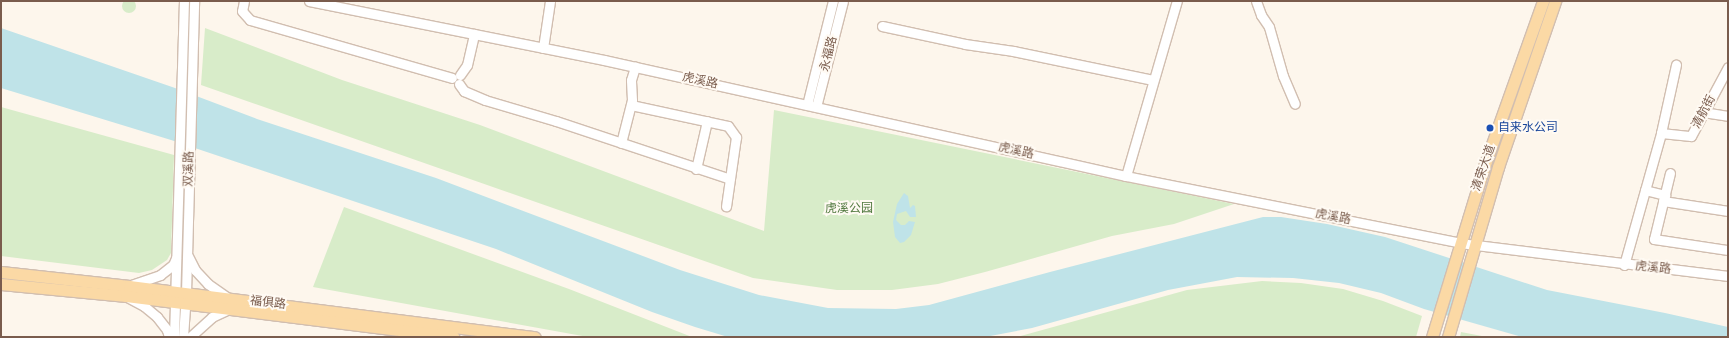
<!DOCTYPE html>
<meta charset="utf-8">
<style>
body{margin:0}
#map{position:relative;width:1729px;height:338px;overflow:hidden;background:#fdf6ec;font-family:Raleway,"Noto Sans SC",sans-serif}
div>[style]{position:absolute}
.green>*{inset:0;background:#d8ecc9}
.round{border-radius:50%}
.water>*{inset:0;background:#bfe3e8}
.roads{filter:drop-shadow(1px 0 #d1beb0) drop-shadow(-1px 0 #d1beb0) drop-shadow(0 1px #d1beb0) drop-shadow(0 -1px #d1beb0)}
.minor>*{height:9px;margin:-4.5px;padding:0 4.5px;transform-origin:4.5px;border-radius:4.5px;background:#fff}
.major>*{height:11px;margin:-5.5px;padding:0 5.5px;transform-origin:5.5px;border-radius:5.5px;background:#fbd9a5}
.dots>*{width:11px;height:11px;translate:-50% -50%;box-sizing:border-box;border:2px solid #fffaf3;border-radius:50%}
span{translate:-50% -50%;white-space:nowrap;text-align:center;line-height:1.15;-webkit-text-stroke:4px #fffaf3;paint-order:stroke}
.street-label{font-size:12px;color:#7a5c4d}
.transit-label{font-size:12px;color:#164399}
.left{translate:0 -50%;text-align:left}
.park-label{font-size:12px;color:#537a41}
.frame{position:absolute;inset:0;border:2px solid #7a5c4d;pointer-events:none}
</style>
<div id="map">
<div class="green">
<div class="round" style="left:122px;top:-1px;width:14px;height:14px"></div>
<div style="clip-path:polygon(205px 28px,342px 80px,480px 125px,764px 231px,774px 110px,1234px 204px,1174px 224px,1112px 236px,985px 272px,938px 284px,892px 290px,837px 290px,753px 278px,201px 85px)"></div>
<div style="clip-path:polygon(1px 107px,174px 155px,171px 253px,167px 260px,152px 270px,139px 273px,1px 256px)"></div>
<div style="clip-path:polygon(344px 207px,569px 289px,692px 337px,588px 337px,313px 287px)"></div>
<div style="clip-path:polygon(1262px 281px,1301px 283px,1343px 289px,1383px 301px,1422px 316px,1416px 337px,1017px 337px,1187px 290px)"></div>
<div style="clip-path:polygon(1461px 332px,1487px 337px,1460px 337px)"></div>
</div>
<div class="water">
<div style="clip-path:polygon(1px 28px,175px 88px,257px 119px,436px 178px,680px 270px,759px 295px,828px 308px,896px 309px,929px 305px,1050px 272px,1263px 217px,1281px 217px,1327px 224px,1385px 237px,1547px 290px,1665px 313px,1728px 327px,1728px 337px,1522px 337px,1424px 309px,1381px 293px,1339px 283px,1293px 278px,1237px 277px,1168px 290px,1032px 328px,985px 337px,728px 337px,695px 327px,652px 312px,496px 249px,171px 140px,1px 88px)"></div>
<div style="clip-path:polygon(904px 193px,908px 196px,910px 208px,913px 205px,915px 206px,916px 217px,910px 217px,906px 211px,897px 214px,896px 220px,901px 225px,905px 225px,909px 221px,915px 222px,911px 235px,904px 242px,900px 243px,895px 237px,893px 222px,897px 204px)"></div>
</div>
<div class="roads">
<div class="minor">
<div style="left:244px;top:1px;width:10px;rotate:101deg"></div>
<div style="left:242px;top:11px;width:12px;rotate:48deg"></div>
<div style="left:250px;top:20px;width:210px;rotate:16deg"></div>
<div style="left:309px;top:1px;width:301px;rotate:11.3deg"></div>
<div style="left:604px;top:60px;width:535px;rotate:12.53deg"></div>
<div style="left:1126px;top:176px;width:341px;rotate:11.3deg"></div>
<div style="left:1460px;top:243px;width:270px;rotate:7deg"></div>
<div style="left:1256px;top:1px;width:15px;rotate:70deg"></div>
<div style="left:1261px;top:15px;width:14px;rotate:56deg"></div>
<div style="left:1269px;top:27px;width:51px;rotate:74.1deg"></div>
<div style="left:1283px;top:76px;width:30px;rotate:67deg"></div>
<div style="left:882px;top:26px;width:85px;rotate:12.2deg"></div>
<div style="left:965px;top:44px;width:49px;rotate:8.3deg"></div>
<div style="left:1013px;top:51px;width:143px;rotate:11.7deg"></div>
<div style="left:543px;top:48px;width:48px;rotate:-81.5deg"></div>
<div style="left:460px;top:75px;width:12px;rotate:-55deg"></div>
<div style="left:467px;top:65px;width:32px;rotate:-77deg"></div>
<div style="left:459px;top:84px;width:9px;rotate:54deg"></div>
<div style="left:464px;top:91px;width:23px;rotate:23deg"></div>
<div style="left:485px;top:100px;width:74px;rotate:16.5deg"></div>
<div style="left:556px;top:121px;width:183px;rotate:18.4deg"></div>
<div style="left:631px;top:105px;width:99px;rotate:12.2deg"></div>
<div style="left:728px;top:126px;width:14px;rotate:54deg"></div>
<div style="left:736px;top:137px;width:70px;rotate:98.2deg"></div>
<div style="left:807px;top:105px;width:107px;rotate:-76deg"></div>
<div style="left:816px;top:107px;width:109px;rotate:-75.7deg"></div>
<div style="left:1703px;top:112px;width:25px;rotate:9deg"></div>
<div style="left:1661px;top:133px;width:70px;rotate:-77.6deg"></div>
<div style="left:621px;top:143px;width:44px;rotate:-75.7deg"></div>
<div style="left:632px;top:100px;width:20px;rotate:-93deg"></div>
<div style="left:631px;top:80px;width:14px;rotate:-73deg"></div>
<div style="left:696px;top:169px;width:49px;rotate:-77.1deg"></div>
<div style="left:1670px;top:173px;width:68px;rotate:103.6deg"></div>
<div style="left:1654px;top:239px;width:75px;rotate:8.5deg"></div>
<div style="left:1126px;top:176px;width:182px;rotate:-73.8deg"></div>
<div style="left:1645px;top:190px;width:21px;rotate:14deg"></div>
<div style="left:1663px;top:201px;width:66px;rotate:8.7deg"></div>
<div style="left:188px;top:256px;width:16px;rotate:63deg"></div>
<div style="left:195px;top:270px;width:19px;rotate:47deg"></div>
<div style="left:208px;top:284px;width:24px;rotate:35deg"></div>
<div style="left:1624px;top:265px;width:137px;rotate:-74.3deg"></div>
<div style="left:1661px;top:133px;width:30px;rotate:6deg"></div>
<div style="left:1691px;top:136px;width:78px;rotate:-61.8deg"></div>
<div style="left:131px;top:285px;width:31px;rotate:-19deg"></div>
<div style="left:160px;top:275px;width:16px;rotate:-38deg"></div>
<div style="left:173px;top:265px;width:8px;rotate:-67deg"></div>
<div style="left:129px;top:298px;width:17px;rotate:28deg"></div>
<div style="left:144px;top:306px;width:17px;rotate:40deg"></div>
<div style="left:157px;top:317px;width:16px;rotate:52deg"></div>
<div style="left:167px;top:330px;width:7px;rotate:74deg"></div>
<div style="left:174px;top:337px;width:336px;rotate:-88.3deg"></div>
<div style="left:183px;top:337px;width:44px;rotate:-86.1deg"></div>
<div style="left:186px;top:293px;width:292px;rotate:-88.4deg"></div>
<div style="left:190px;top:337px;width:30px;rotate:-42deg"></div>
<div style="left:212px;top:317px;width:19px;rotate:-25deg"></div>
</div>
<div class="major">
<div style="left:1px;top:272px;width:129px;rotate:6.2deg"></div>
<div style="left:129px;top:286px;width:409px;rotate:7.2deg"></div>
<div style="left:1px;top:284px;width:126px;rotate:5.5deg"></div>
<div style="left:126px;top:296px;width:330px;rotate:7.1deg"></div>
<div style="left:1432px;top:337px;width:181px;rotate:-73deg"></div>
<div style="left:1485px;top:164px;width:173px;rotate:-70.4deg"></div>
<div style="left:1448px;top:337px;width:177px;rotate:-73.6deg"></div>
<div style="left:1498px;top:167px;width:176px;rotate:-71deg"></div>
</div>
</div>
<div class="dots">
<div style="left:1490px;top:128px;background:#1a4fb4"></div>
</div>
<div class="street-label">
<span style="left:829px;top:54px;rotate:-76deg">永福路</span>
<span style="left:700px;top:81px;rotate:13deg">虎溪路</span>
<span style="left:1704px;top:112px;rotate:-62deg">清航街</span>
<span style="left:1016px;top:151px;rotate:13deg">虎溪路</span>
<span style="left:1484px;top:168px;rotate:-71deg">清荣大道</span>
<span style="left:189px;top:169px;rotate:-88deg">双溪路</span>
<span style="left:1333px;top:217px;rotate:11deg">虎溪路</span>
<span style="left:1653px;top:268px;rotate:6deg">虎溪路</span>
<span style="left:268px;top:303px;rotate:7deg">福俱路</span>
</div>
<div class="transit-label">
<span class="left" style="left:1498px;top:128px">自来水公司</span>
</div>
<div class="park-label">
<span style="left:849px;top:209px">虎溪公园</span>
</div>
<div class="frame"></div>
</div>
